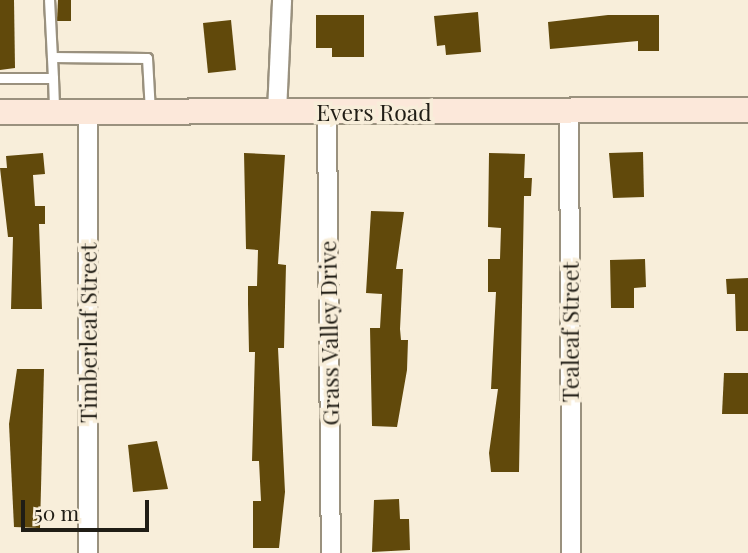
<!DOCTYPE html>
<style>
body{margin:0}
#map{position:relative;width:748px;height:553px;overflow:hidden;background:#f8eeda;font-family:"Playfair Display",serif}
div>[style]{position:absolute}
.building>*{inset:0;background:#61490b}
.roads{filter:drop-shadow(2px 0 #9a917e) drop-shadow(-2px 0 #9a917e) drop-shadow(0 2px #9a917e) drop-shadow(0 -2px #9a917e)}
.service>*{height:9px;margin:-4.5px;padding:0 4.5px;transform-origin:4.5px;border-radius:4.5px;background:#fff}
.minor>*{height:18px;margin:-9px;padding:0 9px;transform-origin:9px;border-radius:9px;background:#fff}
.secondary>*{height:24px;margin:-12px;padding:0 12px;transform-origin:12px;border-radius:12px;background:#fce8da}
span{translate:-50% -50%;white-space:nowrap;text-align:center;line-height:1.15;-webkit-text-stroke:7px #f8eeda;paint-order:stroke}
.street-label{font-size:23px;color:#201d15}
.scale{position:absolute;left:21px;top:500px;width:128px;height:32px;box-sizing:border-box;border:4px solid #201d15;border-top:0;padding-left:9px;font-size:21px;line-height:24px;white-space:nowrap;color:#201d15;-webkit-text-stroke:5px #f8eeda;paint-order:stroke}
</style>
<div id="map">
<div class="building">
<div style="clip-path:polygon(0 0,14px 0,15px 68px,0 70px)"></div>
<div style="clip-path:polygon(58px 0,71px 0,71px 21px,57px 21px)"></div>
<div style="clip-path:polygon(478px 12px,481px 52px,446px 55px,445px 45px,437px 46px,434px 16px)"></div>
<div style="clip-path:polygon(316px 15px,364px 15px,364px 57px,332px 57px,332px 48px,316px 48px)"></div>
<div style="clip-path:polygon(608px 15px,659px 15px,659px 51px,638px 51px,638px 41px,550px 49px,548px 22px)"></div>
<div style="clip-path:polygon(231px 20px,236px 70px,208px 73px,203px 23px)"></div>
<div style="clip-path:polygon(643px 152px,644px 197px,613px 198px,609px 153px)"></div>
<div style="clip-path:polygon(43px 153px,45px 174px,33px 175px,35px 206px,45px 206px,45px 224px,39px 224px,42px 309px,11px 309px,13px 237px,8px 237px,0 168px,7px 168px,6px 156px)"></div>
<div style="clip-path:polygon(244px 153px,285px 155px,278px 264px,286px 265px,284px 348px,278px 348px,285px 492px,279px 548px,253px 548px,253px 501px,261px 501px,259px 461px,252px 461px,255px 352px,249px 352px,248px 304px,248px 286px,257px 286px,258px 250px,246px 249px)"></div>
<div style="clip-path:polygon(489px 153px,525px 154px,524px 178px,532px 178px,531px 196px,524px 196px,519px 472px,491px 472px,489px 453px,498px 389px,491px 389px,496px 292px,488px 292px,488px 259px,500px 259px,501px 228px,488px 227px)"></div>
<div style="clip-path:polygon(371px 211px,404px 212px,396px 269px,403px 269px,400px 329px,401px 340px,408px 340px,407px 370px,397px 427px,372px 426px,370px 328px,380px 328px,382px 294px,366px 293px)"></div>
<div style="clip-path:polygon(645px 259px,646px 287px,634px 288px,634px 308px,611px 308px,610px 260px)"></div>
<div style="clip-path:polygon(748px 278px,748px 331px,736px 331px,735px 294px,727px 294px,726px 279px)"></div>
<div style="clip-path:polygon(17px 369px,44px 369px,40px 528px,14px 527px,9px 424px)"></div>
<div style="clip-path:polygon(724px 373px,748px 373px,748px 414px,722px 414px)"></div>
<div style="clip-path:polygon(157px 441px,168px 489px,133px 492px,128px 445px)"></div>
<div style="clip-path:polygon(399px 499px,400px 519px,409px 519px,410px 550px,372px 552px,374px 500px)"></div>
</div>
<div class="roads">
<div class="service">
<div style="left:52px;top:57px;width:95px;rotate:0.6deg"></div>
<div style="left:147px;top:58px;width:54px;rotate:86.8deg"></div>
<div style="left:0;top:78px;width:53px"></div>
<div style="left:53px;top:78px;width:78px;rotate:-92.9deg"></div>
<div style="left:53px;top:78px;width:33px;rotate:88deg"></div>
</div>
<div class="minor">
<div style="left:569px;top:111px;width:442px;rotate:89.7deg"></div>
<div style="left:277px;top:112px;width:112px;rotate:-87.4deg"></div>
<div style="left:327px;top:112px;width:441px;rotate:89.5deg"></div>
<div style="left:88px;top:553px;width:441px;rotate:-90deg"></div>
</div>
<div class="secondary">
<div style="left:0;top:112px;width:748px;rotate:-0.15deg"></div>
</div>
</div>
<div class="street-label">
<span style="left:374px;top:112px">Evers Road</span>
<span style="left:570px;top:332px;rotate:-90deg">Tealeaf Street</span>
<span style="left:88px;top:333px;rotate:-90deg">Timberleaf Street</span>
<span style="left:329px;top:333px;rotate:-91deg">Grass Valley Drive</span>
</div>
<div class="scale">50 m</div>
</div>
